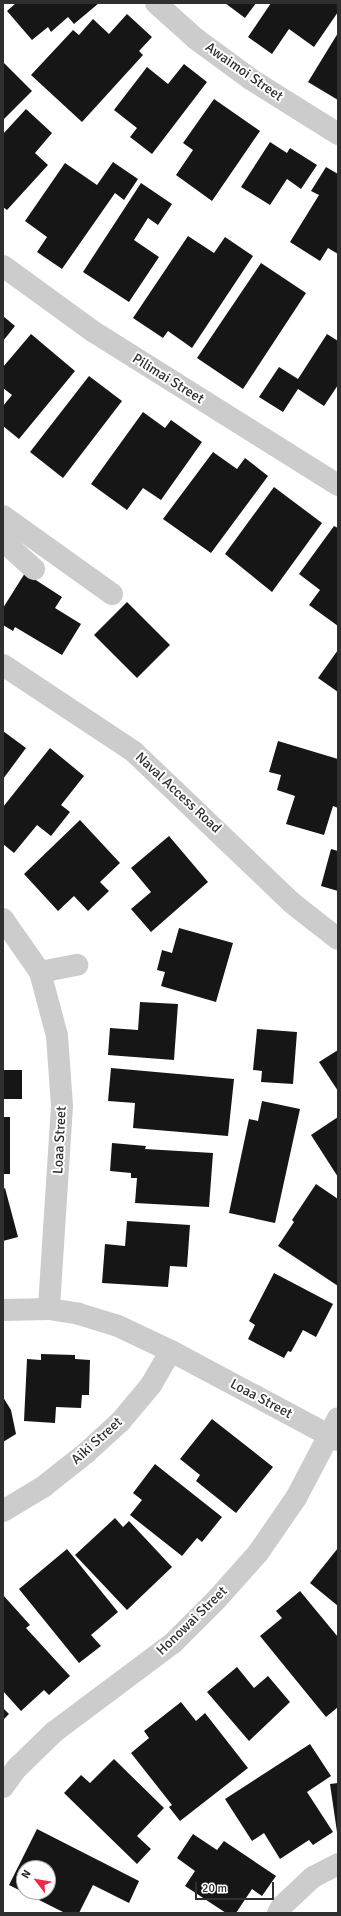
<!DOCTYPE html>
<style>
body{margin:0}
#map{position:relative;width:341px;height:1916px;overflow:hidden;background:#fff;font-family:Signika,sans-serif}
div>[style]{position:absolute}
.building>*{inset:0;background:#161616}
.minor>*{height:22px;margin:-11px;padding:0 11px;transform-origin:11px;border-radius:11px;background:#ccc}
span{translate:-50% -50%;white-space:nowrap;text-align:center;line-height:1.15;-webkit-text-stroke:4px #fff;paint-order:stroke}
.street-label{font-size:14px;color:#2f2f2f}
.frame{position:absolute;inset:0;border:4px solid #2f2f2f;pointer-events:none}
.north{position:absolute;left:16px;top:1860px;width:40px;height:40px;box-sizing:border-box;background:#fff;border:1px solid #acacac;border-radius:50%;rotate:301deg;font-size:11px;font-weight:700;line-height:16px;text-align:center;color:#2f2f2f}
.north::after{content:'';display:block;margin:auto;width:14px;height:18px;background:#ec2b4b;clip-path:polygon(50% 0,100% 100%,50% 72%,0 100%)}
.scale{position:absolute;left:195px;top:1882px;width:79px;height:18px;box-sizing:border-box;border:2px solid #2f2f2f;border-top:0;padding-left:5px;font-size:12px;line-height:14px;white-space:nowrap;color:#2f2f2f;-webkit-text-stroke:3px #fff;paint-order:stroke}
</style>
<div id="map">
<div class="building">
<div style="clip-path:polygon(16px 3px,99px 3px,74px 24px,68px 17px,51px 32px,48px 27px,32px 40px,7px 11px)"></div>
<div style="clip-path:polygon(225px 3px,256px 3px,245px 18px)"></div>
<div style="clip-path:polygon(271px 3px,338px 3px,338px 12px,314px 47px,289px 29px,272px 54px,248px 37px)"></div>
<div style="clip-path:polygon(127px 14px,152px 37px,139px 51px,143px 55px,82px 122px,31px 75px,73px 30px,79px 35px,93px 19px,109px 34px)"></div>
<div style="clip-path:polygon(338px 33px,338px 100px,308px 82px)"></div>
<div style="clip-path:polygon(3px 62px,32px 91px,3px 120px)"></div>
<div style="clip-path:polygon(184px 64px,207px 82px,152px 154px,130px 137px,137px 128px,114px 110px,147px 67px,168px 84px)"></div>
<div style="clip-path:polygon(214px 99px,260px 131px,212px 201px,176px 175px,193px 150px,183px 143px)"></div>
<div style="clip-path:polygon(26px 109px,52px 133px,35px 153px,48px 165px,7px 210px,3px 207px,3px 134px)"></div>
<div style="clip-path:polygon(270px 142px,287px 153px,290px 148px,317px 165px,301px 189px,287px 179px,270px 205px,241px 187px)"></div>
<div style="clip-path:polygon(113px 162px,138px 179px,124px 200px,115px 193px,62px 269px,37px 252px,47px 237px,25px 221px,65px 163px,97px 185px)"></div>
<div style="clip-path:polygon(326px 167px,338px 174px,338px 254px,328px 248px,320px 261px,290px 242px,319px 195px,311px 191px)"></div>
<div style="clip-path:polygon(141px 183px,172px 204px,158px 225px,148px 218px,134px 240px,159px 257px,129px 302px,83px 272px)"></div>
<div style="clip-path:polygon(188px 236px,214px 253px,225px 237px,253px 256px,192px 348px,168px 331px,163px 338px,133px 318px)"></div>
<div style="clip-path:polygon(261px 263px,306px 293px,243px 389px,197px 358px)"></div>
<div style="clip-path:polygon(3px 316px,15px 326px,3px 341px)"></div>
<div style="clip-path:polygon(31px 334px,75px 371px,19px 439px,3px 426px,3px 406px,12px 395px,3px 388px,3px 367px)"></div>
<div style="clip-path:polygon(327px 334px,338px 341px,338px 385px,324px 406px,298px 389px,283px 412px,259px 397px,279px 367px,298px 379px)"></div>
<div style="clip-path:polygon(89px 376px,122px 401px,63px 478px,30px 452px)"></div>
<div style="clip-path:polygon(143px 412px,165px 428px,171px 420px,202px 442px,161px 500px,143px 488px,127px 510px,91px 484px)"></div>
<div style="clip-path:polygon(213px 452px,237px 469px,245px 458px,268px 476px,211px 553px,163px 519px)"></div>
<div style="clip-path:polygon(274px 487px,322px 523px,272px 592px,225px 554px)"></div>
<div style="clip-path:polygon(334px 526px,338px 528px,338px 626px,309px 605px,320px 590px,299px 574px)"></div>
<div style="clip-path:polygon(25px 573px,62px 597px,55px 608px,81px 624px,62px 655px,15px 627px,13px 631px,3px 625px,3px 608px)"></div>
<div style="clip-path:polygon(127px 602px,170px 645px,137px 678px,94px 635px)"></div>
<div style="clip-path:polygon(338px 650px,338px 692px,318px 678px)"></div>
<div style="clip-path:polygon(3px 731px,26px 748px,3px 779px)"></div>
<div style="clip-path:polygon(278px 741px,338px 759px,338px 808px,333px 806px,324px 835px,286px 824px,295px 796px,277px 790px,281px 775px,269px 772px)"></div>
<div style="clip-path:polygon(50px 748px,84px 776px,61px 805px,70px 812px,51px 836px,37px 825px,14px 853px,3px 844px,3px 807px)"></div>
<div style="clip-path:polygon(80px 820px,120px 863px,100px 882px,109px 891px,88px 911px,74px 896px,58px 911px,24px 874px)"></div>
<div style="clip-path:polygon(169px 836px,208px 882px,151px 932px,131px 909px,151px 892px,131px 868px)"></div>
<div style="clip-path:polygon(331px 849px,338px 851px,338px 891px,321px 886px)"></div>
<div style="clip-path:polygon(179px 928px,233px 943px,216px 1002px,161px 986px,165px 972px,157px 970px,162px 950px,172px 953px)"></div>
<div style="clip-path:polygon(140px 1002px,178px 1004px,174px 1060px,108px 1055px,110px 1028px,138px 1030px)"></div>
<div style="clip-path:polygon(257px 1029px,297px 1032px,293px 1084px,261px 1082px,262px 1071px,253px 1070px)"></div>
<div style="clip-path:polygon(338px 1050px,338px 1091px,319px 1062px)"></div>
<div style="clip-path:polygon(111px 1068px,234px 1079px,228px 1136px,133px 1128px,135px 1103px,108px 1101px)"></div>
<div style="clip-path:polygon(3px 1070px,22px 1070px,22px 1099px,3px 1099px)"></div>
<div style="clip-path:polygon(262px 1101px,300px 1109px,275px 1223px,229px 1213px,249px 1119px,258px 1121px)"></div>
<div style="clip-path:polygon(3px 1117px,10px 1117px,10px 1174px,3px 1174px)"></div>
<div style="clip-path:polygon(338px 1117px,338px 1177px,311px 1135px)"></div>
<div style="clip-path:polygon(112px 1143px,146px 1146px,145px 1149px,213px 1153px,209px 1207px,135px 1203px,137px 1178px,131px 1178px,131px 1173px,110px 1171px)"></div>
<div style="clip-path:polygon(316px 1184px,338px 1199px,338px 1286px,278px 1246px,294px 1222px,292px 1220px)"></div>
<div style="clip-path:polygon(5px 1188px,18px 1237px,3px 1241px,3px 1189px)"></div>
<div style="clip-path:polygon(127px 1221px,190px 1225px,187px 1267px,170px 1266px,168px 1287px,102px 1283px,105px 1244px,125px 1246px)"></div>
<div style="clip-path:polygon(274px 1273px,333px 1304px,316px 1337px,303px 1330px,291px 1352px,288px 1351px,284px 1358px,248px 1339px,255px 1325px,249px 1321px)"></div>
<div style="clip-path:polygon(41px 1354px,75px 1355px,75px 1359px,90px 1360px,89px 1395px,82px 1395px,81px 1408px,56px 1407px,55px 1423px,24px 1421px,27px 1359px,41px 1360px)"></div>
<div style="clip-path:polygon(3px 1397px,11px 1410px,16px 1434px,3px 1442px)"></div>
<div style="clip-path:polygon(212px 1419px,273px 1467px,236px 1513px,196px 1481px,200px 1475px,180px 1459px)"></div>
<div style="clip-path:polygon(155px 1464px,222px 1517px,202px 1542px,197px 1538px,182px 1556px,130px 1515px,142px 1500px,133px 1493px)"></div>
<div style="clip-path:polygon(115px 1518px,123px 1527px,129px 1521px,172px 1567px,127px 1610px,75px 1555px)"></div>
<div style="clip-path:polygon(338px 1548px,338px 1606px,310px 1583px)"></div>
<div style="clip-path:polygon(67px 1549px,118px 1612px,91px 1635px,101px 1646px,79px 1663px,19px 1589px)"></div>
<div style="clip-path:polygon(300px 1591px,338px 1637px,338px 1707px,326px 1717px,260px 1636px,282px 1618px,276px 1611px)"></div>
<div style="clip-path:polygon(3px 1595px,30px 1625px,26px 1628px,70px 1676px,49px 1695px,44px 1690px,21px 1711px,3px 1691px)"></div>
<div style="clip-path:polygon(237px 1667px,254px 1688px,268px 1676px,290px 1702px,249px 1741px,207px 1692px)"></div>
<div style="clip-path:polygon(181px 1702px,196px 1721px,205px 1713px,248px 1768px,180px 1821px,169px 1807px,172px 1805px,131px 1753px,149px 1738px,144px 1731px)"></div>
<div style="clip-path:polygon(3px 1708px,9px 1714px,3px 1720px)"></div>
<div style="clip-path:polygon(310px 1744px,331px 1776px,307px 1792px,333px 1832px,313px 1845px,309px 1840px,280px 1859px,264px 1833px,252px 1841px,225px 1799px)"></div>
<div style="clip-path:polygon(114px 1759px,164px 1808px,137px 1836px,151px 1849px,137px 1864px,64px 1793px,81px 1775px,90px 1783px)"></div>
<div style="clip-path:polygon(338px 1783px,338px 1831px,337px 1832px,330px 1784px)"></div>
<div style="clip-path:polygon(evenodd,37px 1829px,139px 1881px,129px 1903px,93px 1885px,79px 1913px,65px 1913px,9px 1885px,37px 1829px,24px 1868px,48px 1868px,48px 1892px,24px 1892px,24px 1868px)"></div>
<div style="clip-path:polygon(193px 1834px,217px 1850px,224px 1841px,276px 1876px,262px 1896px,252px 1889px,236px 1913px,226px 1913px,185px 1886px,195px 1871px,177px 1858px)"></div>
</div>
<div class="minor">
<div style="left:156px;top:3px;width:54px;rotate:42deg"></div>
<div style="left:196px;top:39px;width:69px;rotate:36.2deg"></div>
<div style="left:252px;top:80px;width:102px;rotate:32.1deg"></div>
<div style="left:3px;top:266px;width:112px;rotate:36deg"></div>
<div style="left:94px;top:332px;width:288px;rotate:32.1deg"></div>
<div style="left:3px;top:516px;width:134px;rotate:35.6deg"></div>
<div style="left:3px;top:541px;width:42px;rotate:42.1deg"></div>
<div style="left:3px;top:665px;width:156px;rotate:33.5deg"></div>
<div style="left:133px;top:751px;width:220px;rotate:43.7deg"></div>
<div style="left:292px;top:903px;width:58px;rotate:38deg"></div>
<div style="left:3px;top:919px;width:65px;rotate:55.1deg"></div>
<div style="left:40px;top:972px;width:66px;rotate:75.1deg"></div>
<div style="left:57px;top:1036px;width:70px;rotate:85.9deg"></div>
<div style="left:62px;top:1106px;width:203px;rotate:93.7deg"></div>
<div style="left:40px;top:972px;width:38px;rotate:-11deg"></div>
<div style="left:3px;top:1310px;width:46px;rotate:-1.2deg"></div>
<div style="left:49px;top:1309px;width:30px;rotate:9deg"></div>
<div style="left:79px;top:1314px;width:41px;rotate:17.1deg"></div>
<div style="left:118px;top:1326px;width:59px;rotate:25.3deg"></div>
<div style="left:171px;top:1351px;width:189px;rotate:28.1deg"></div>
<div style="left:3px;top:1511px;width:47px;rotate:-31deg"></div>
<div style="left:43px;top:1487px;width:55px;rotate:-38.3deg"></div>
<div style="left:86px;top:1453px;width:46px;rotate:-42.4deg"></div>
<div style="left:120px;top:1422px;width:48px;rotate:-50deg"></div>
<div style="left:151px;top:1385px;width:39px;rotate:-60deg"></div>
<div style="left:3px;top:1787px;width:24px;rotate:-54deg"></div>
<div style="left:17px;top:1768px;width:52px;rotate:-44.2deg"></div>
<div style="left:54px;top:1732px;width:149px;rotate:-36.8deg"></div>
<div style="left:173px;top:1643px;width:62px;rotate:-45deg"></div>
<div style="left:217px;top:1599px;width:62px;rotate:-48.3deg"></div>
<div style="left:258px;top:1553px;width:67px;rotate:-55.4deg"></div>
<div style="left:296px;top:1498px;width:90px;rotate:-62.3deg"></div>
<div style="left:278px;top:1913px;width:8px;rotate:-60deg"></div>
<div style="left:282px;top:1906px;width:42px;rotate:-43.1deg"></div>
<div style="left:313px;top:1877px;width:28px;rotate:-27deg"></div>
</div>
<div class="street-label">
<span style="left:244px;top:72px;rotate:35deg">Awaimoi Street</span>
<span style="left:168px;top:379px;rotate:32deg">Pilimai Street</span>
<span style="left:178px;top:793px;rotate:43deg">Naval Access Road</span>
<span style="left:60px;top:1140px;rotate:-87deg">Loaa Street</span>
<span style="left:261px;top:1399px;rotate:28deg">Loaa Street</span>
<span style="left:97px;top:1441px;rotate:-42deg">Aiki Street</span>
<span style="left:192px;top:1621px;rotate:-44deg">Honowai Street</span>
</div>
<div class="frame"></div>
<div class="north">N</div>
<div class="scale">20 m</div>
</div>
